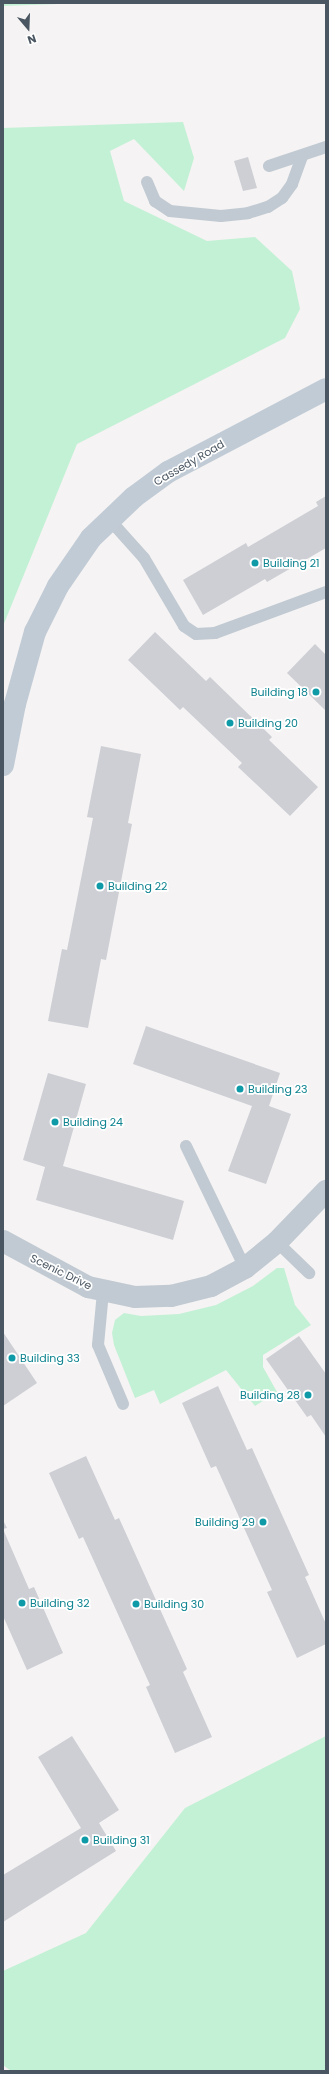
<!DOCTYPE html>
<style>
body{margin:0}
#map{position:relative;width:329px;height:2074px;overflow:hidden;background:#f5f3f3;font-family:Poppins,sans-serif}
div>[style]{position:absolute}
.green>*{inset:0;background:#c3f1d5}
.building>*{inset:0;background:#cdcfd5}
.lane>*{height:12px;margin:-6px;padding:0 6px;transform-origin:6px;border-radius:6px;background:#c1cad2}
.street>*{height:22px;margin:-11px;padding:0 11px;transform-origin:11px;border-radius:11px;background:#c1cad2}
.secondary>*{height:22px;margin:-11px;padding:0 11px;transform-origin:11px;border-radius:11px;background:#c1cbd6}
.dots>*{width:11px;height:11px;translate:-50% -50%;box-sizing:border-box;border:2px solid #fff;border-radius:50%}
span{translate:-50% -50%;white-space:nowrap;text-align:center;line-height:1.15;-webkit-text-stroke:3.5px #fff;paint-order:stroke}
.street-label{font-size:11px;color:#4a5661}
.culture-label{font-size:11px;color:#0d838f}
.left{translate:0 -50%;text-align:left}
.right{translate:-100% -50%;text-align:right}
.frame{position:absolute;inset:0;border:4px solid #4a5661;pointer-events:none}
.north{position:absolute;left:8px;top:8px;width:40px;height:40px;-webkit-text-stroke:3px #fff;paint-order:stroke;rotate:161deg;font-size:11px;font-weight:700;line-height:16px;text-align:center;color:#4a5661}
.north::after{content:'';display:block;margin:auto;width:14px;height:18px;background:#4a5661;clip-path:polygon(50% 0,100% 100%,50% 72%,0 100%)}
</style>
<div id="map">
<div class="green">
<div style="clip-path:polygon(3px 3px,85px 3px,3px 6px)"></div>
<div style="clip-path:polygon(183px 122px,194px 158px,184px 191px,134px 139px,110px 151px,124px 201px,207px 241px,255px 237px,292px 271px,300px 309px,285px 338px,77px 444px,3px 626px,3px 128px)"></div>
<div style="clip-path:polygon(277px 1268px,284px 1268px,295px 1305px,311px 1325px,263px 1355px,263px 1367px,277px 1392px,255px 1406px,226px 1370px,160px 1404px,154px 1390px,135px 1398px,114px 1345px,112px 1333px,115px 1320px,124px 1313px,141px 1316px,179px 1314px,216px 1305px,253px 1286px)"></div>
<div style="clip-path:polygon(326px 1736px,326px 2071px,11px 2071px,3px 2065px,3px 1971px,86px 1933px,185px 1808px)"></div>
</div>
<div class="building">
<div style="clip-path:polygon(248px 157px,257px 188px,243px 191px,234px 161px)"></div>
<div style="clip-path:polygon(326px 496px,326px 548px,267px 582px,265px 579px,203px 615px,183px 580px,246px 543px,248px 547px,318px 506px,316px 502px)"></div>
<div style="clip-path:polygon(155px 632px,206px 681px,210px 677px,272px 737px,269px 740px,318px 787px,290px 816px,238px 767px,242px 763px,183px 707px,180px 710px,128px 660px)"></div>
<div style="clip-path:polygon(315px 644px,326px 655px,326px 711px,287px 673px)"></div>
<div style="clip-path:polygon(101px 746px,141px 754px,128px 823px,132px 824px,106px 960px,101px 959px,88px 1028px,48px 1021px,62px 949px,67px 950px,93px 818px,87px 817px)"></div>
<div style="clip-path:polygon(146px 1026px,280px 1073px,269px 1106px,291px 1114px,266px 1184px,228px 1171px,252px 1106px,133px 1064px)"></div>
<div style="clip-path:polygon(48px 1073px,86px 1084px,63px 1166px,184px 1201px,173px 1240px,36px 1200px,45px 1167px,23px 1160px)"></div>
<div style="clip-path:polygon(3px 1332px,37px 1383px,3px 1406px)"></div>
<div style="clip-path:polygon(299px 1336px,326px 1374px,326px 1437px,311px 1415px,307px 1417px,266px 1359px)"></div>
<div style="clip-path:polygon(218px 1386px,247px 1450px,252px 1448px,309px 1575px,305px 1577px,326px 1624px,326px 1644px,297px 1658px,267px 1592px,272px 1590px,216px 1466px,211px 1468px,182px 1403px)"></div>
<div style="clip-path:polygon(86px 1456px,115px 1520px,119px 1518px,187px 1669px,183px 1672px,212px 1737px,175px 1753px,146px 1687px,150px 1685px,83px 1537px,79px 1539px,49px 1473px)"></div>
<div style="clip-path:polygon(3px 1520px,7px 1528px,3px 1529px,29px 1589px,34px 1587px,63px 1653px,27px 1670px,3px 1616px)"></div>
<div style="clip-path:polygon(72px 1736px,119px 1810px,99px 1823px,116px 1851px,3px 1922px,3px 1875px,81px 1828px,38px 1757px)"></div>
</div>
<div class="lane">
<div style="left:269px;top:166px;width:60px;rotate:-18.4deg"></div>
<div style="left:147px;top:182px;width:21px;rotate:67deg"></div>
<div style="left:155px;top:201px;width:18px;rotate:34deg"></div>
<div style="left:170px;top:211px;width:51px;rotate:5.6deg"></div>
<div style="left:221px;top:216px;width:27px;rotate:-6deg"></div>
<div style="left:248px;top:213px;width:21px;rotate:-17deg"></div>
<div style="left:268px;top:207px;width:17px;rotate:-33deg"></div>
<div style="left:282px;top:198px;width:17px;rotate:-54deg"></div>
<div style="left:292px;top:184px;width:29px;rotate:-70deg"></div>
<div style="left:109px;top:519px;width:52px;rotate:48.1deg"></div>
<div style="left:144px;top:558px;width:79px;rotate:59.5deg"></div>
<div style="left:184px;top:626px;width:14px;rotate:34deg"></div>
<div style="left:196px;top:634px;width:19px;rotate:-3deg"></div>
<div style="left:215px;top:633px;width:118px;rotate:-20.3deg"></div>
<div style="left:186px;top:1146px;width:136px;rotate:64.2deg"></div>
<div style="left:277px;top:1242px;width:45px;rotate:44.1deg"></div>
<div style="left:103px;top:1292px;width:53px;rotate:95.4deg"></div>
<div style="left:98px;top:1345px;width:64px;rotate:67deg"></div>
</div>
<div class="street">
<div style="left:3px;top:1241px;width:97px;rotate:28.4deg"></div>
<div style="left:88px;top:1287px;width:48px;rotate:12deg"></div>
<div style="left:135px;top:1297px;width:36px;rotate:-2deg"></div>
<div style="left:171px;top:1296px;width:41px;rotate:-14deg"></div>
<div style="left:211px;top:1286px;width:38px;rotate:-28deg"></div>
<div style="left:245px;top:1268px;width:41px;rotate:-39.1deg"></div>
<div style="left:277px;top:1242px;width:71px;rotate:-46.1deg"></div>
</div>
<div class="secondary">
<div style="left:3px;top:765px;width:62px;rotate:-78.9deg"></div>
<div style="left:15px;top:704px;width:75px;rotate:-74.5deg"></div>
<div style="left:35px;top:632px;width:51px;rotate:-63.4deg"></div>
<div style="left:58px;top:586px;width:58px;rotate:-55.5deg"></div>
<div style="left:91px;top:538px;width:59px;rotate:-43.6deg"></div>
<div style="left:134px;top:497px;width:42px;rotate:-36.3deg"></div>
<div style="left:168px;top:472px;width:178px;rotate:-27.7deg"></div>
</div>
<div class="dots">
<div style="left:255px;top:563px;background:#0f9aa8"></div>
<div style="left:316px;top:692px;background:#0f9aa8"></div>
<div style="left:230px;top:723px;background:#0f9aa8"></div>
<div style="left:100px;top:886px;background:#0f9aa8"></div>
<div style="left:240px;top:1089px;background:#0f9aa8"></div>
<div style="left:55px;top:1122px;background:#0f9aa8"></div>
<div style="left:12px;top:1358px;background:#0f9aa8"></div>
<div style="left:308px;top:1395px;background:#0f9aa8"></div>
<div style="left:263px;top:1522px;background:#0f9aa8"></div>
<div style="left:22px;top:1603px;background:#0f9aa8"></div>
<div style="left:136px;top:1604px;background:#0f9aa8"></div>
<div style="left:85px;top:1840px;background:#0f9aa8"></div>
</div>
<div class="street-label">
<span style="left:189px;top:463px;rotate:-30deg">Cassedy Road</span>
<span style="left:61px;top:1272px;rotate:26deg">Scenic Drive</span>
</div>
<div class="culture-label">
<span class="left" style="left:263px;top:563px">Building 21</span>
<span class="right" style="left:308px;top:692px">Building 18</span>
<span class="left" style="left:238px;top:723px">Building 20</span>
<span class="left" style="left:108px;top:886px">Building 22</span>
<span class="left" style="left:248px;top:1089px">Building 23</span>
<span class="left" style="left:63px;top:1122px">Building 24</span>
<span class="left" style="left:20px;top:1358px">Building 33</span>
<span class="right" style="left:300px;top:1395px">Building 28</span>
<span class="right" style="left:255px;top:1522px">Building 29</span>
<span class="left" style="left:30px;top:1603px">Building 32</span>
<span class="left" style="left:144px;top:1604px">Building 30</span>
<span class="left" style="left:93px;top:1840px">Building 31</span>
</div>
<div class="frame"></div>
<div class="north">N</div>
</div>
